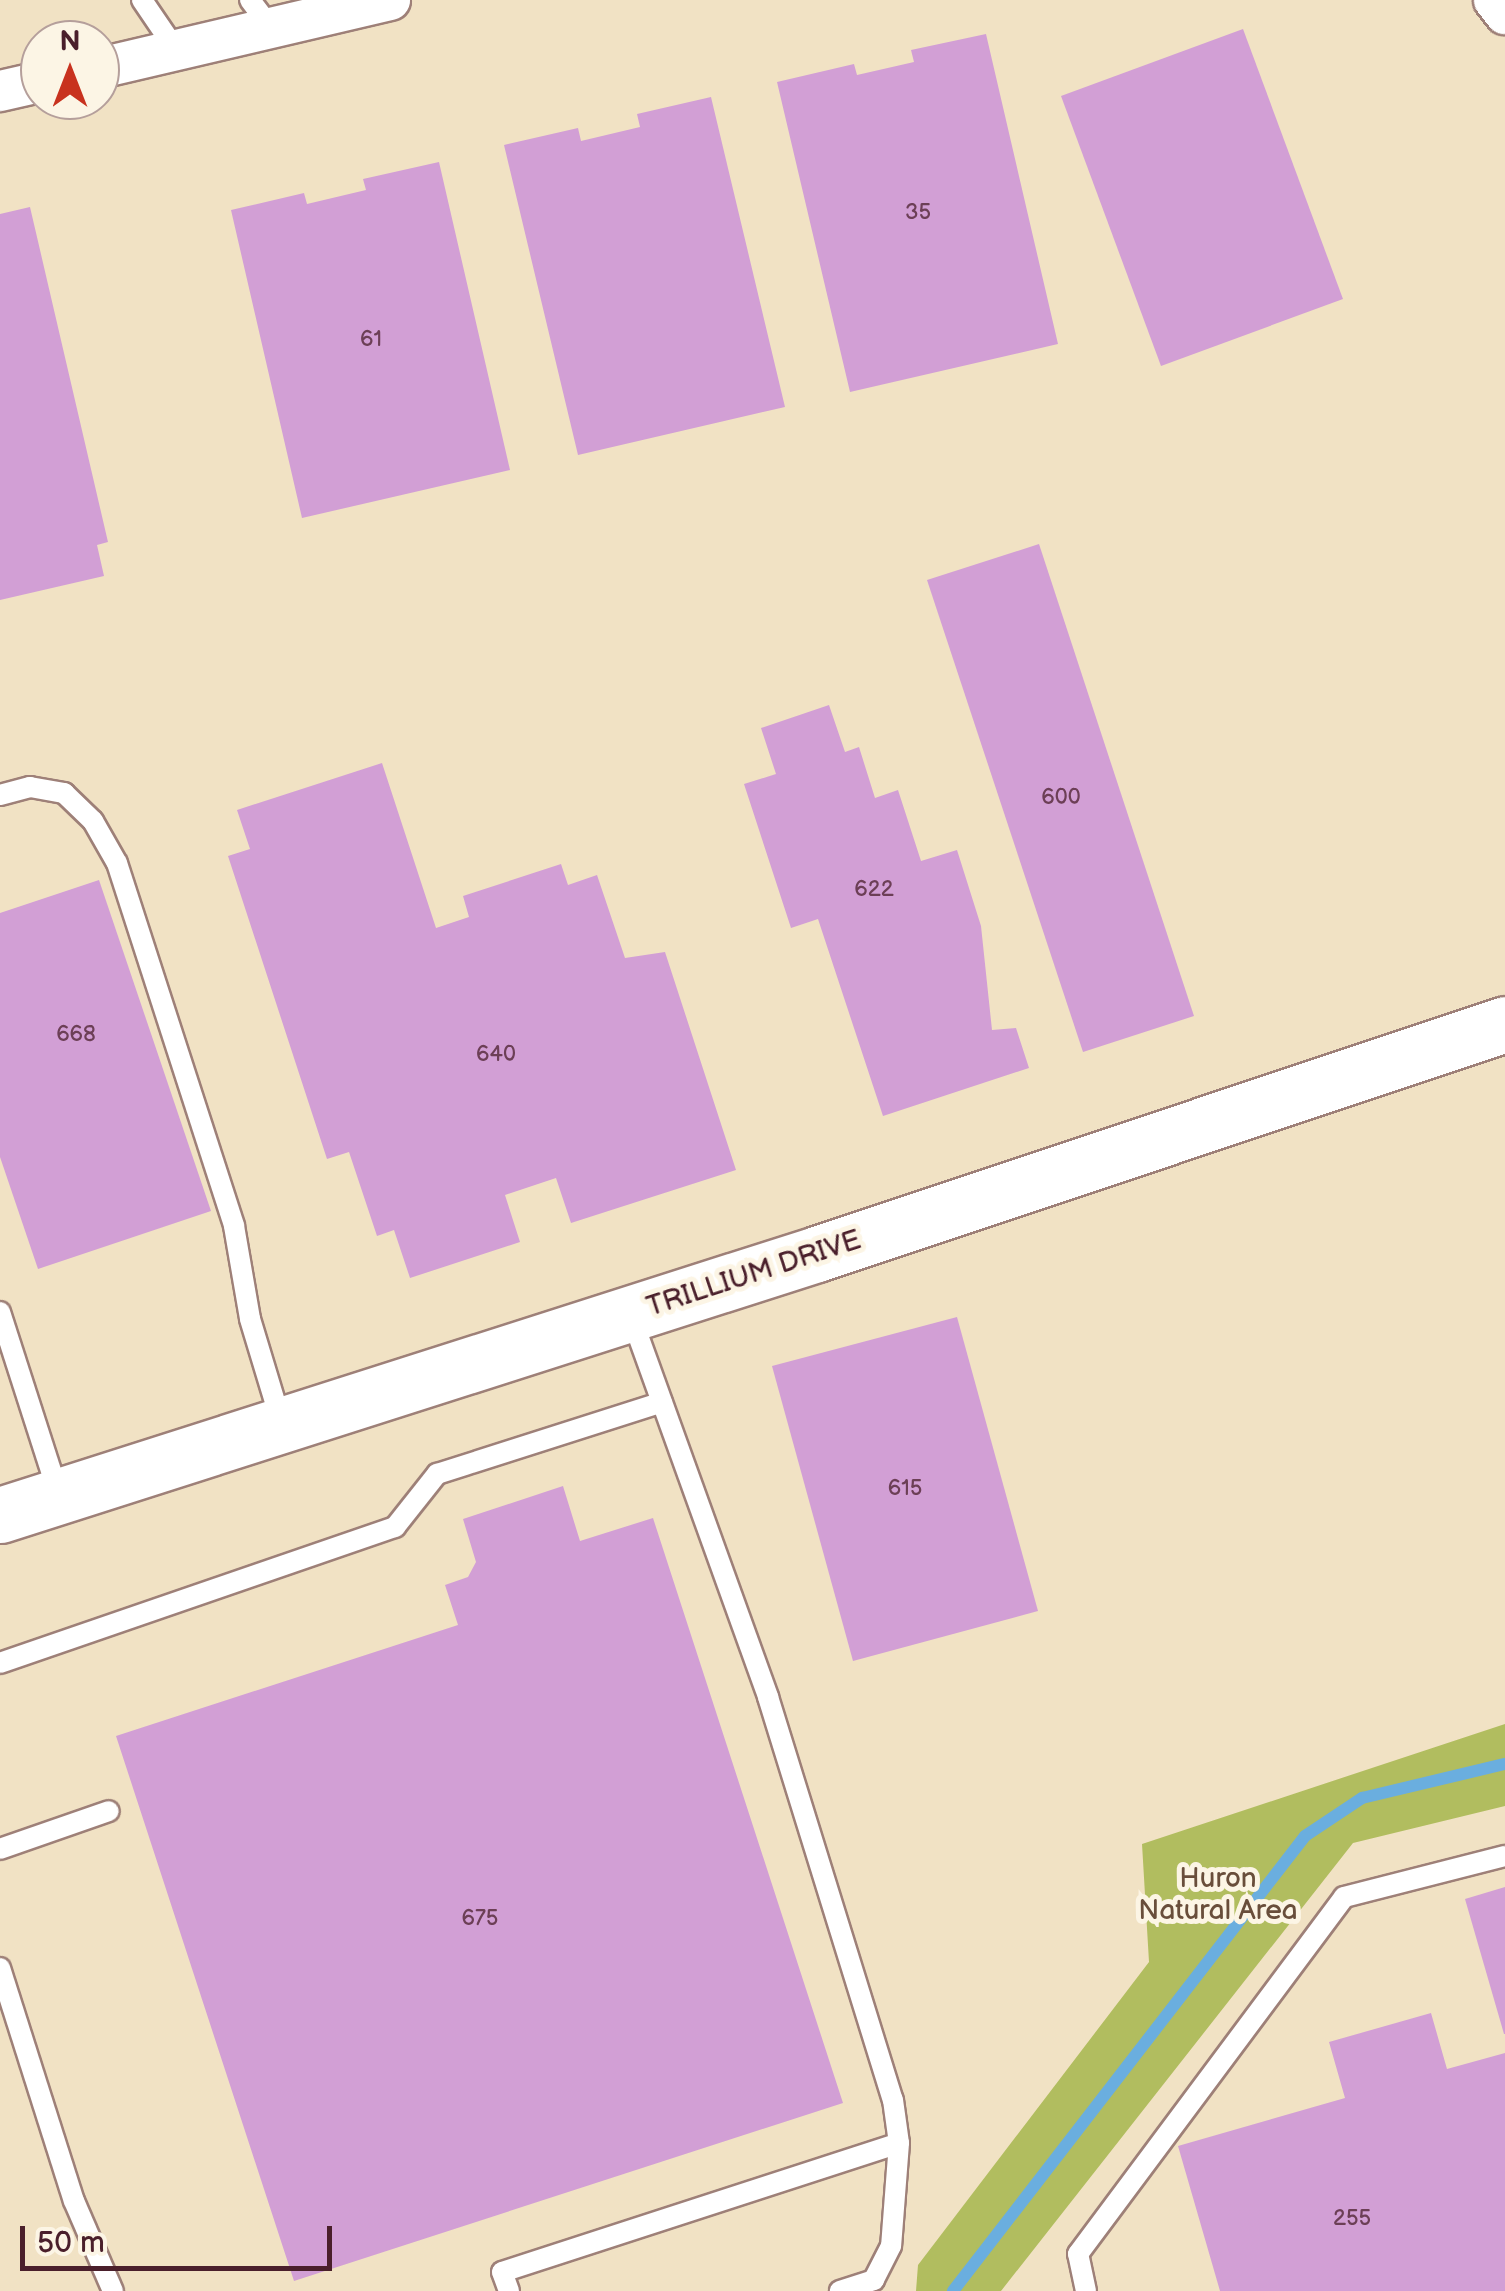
<!DOCTYPE html>
<style>
body{margin:0}
#map{position:relative;width:1505px;height:2291px;overflow:hidden;background:#f1e2c4;font-family:"Balsamiq Sans",sans-serif}
div>[style]{position:absolute}
.green>*{inset:0;background:#b1bd5f}
.stream>*{height:12px;margin:-6px;padding:0 6px;transform-origin:6px;border-radius:6px;background:#6aaedf}
.building>*{inset:0;background:#d29fd5}
.roads{filter:drop-shadow(2px 0 #9e8078) drop-shadow(-2px 0 #9e8078) drop-shadow(0 2px #9e8078) drop-shadow(0 -2px #9e8078)}
.lane>*{height:20px;margin:-10px;padding:0 10px;transform-origin:10px;border-radius:10px;background:#fff}
.street>*{height:40px;margin:-20px;padding:0 20px;transform-origin:20px;border-radius:20px;background:#fff}
.secondary>*{height:55px;margin:-27.5px;padding:0 27.5px;transform-origin:27.5px;border-radius:27.5px;background:#fff}
span{translate:-50% -50%;white-space:nowrap;text-align:center;line-height:1.15;-webkit-text-stroke:10px #fcf5e5;paint-order:stroke}
.number-label{font-size:22px;color:#6c3f56}
.number-label span{-webkit-text-stroke-width:0}
.street-label{font-size:28px;color:#4a1f2b}
.park-label{font-size:28px;color:#694e3b}
.north{position:absolute;left:20px;top:20px;width:100px;height:100px;box-sizing:border-box;background:#fcf5e5;border:2px solid #b59f9b;border-radius:50%;rotate:0deg;font-size:28px;font-weight:700;line-height:40px;text-align:center;color:#4a1f2b}
.north::after{content:'';display:block;margin:auto;width:35px;height:45px;background:#c8321e;clip-path:polygon(50% 0,100% 100%,50% 72%,0 100%)}
.scale{position:absolute;left:20px;top:2226px;width:312px;height:45px;box-sizing:border-box;border:5px solid #4a1f2b;border-top:0;padding-left:12px;font-size:30px;line-height:35px;white-space:nowrap;color:#4a1f2b;-webkit-text-stroke:8px #fcf5e5;paint-order:stroke}
</style>
<div id="map">
<div class="green">
<div style="clip-path:polygon(1505px 1724px,1505px 1806px,1353px 1843px,1001px 2291px,916px 2291px,918px 2265px,1149px 1962px,1142px 1844px)"></div>
</div>
<div class="stream">
<div style="left:953px;top:2291px;width:575px;rotate:-52.27deg"></div>
<div style="left:1305px;top:1836px;width:69px;rotate:-33.7deg"></div>
<div style="left:1362px;top:1798px;width:147px;rotate:-13.4deg"></div>
</div>
<div class="building">
<div style="clip-path:polygon(1243px 29px,1343px 299px,1161px 366px,1061px 96px)"></div>
<div style="clip-path:polygon(986px 34px,1058px 344px,850px 392px,777px 82px,854px 64px,857px 75px,914px 62px,911px 50px)"></div>
<div style="clip-path:polygon(711px 97px,785px 407px,578px 455px,504px 145px,578px 128px,581px 141px,640px 127px,637px 114px)"></div>
<div style="clip-path:polygon(439px 162px,510px 470px,302px 518px,231px 210px,304px 193px,307px 204px,366px 190px,363px 179px)"></div>
<div style="clip-path:polygon(30px 207px,108px 542px,97px 545px,104px 576px,0 600px,0 214px)"></div>
<div style="clip-path:polygon(1039px 544px,1194px 1016px,1083px 1052px,927px 580px)"></div>
<div style="clip-path:polygon(829px 705px,845px 752px,859px 747px,875px 798px,898px 790px,921px 861px,957px 850px,981px 926px,992px 1030px,1016px 1028px,1029px 1068px,883px 1116px,818px 919px,791px 928px,744px 784px,776px 774px,761px 728px)"></div>
<div style="clip-path:polygon(382px 763px,436px 928px,469px 917px,463px 896px,561px 864px,568px 885px,597px 875px,625px 958px,665px 952px,736px 1170px,571px 1223px,556px 1178px,505px 1195px,520px 1242px,410px 1278px,394px 1230px,377px 1236px,349px 1152px,327px 1159px,228px 856px,250px 849px,237px 810px)"></div>
<div style="clip-path:polygon(99px 880px,211px 1211px,38px 1269px,0 1157px,0 913px)"></div>
<div style="clip-path:polygon(957px 1317px,1038px 1611px,853px 1661px,772px 1366px)"></div>
<div style="clip-path:polygon(563px 1486px,580px 1541px,653px 1518px,843px 2103px,294px 2281px,116px 1736px,458px 1625px,445px 1585px,468px 1577px,476px 1562px,463px 1519px)"></div>
<div style="clip-path:polygon(1505px 1887px,1505px 2034px,1504px 2034px,1465px 1899px)"></div>
<div style="clip-path:polygon(1431px 2013px,1447px 2069px,1505px 2053px,1505px 2291px,1220px 2291px,1178px 2146px,1345px 2098px,1329px 2042px)"></div>
</div>
<div class="roads">
<div class="lane">
<div style="left:142px;top:0;width:60px;rotate:55.8deg"></div>
<div style="left:250px;top:0;width:35px;rotate:53deg"></div>
<div style="left:0;top:795px;width:31px;rotate:-15deg"></div>
<div style="left:30px;top:787px;width:35px;rotate:10deg"></div>
<div style="left:64px;top:793px;width:40px;rotate:44deg"></div>
<div style="left:93px;top:821px;width:48px;rotate:60.3deg"></div>
<div style="left:117px;top:863px;width:381px;rotate:72.1deg"></div>
<div style="left:234px;top:1226px;width:94px;rotate:80.2deg"></div>
<div style="left:250px;top:1319px;width:108px;rotate:73.2deg"></div>
<div style="left:0;top:1312px;width:193px;rotate:72.2deg"></div>
<div style="left:631px;top:1316px;width:405px;rotate:70.2deg"></div>
<div style="left:768px;top:1697px;width:422px;rotate:72.8deg"></div>
<div style="left:893px;top:2100px;width:43px;rotate:82.1deg"></div>
<div style="left:899px;top:2143px;width:103px;rotate:94.4deg"></div>
<div style="left:891px;top:2246px;width:38px;rotate:117deg"></div>
<div style="left:874px;top:2280px;width:36px;rotate:162deg"></div>
<div style="left:0;top:1663px;width:418px;rotate:-19deg"></div>
<div style="left:395px;top:1527px;width:68px;rotate:-51.6deg"></div>
<div style="left:437px;top:1474px;width:236px;rotate:-17.7deg"></div>
<div style="left:0;top:1849px;width:115px;rotate:-19.2deg"></div>
<div style="left:0;top:1968px;width:244px;rotate:72.4deg"></div>
<div style="left:74px;top:2201px;width:98px;rotate:66.6deg"></div>
<div style="left:509px;top:2291px;width:20px;rotate:-110deg"></div>
<div style="left:502px;top:2272px;width:417px;rotate:-18deg"></div>
<div style="left:1086px;top:2291px;width:38px;rotate:-102deg"></div>
<div style="left:1078px;top:2254px;width:445px;rotate:-53.3deg"></div>
<div style="left:1344px;top:1897px;width:166px;rotate:-14.3deg"></div>
</div>
<div class="street">
<div style="left:1494px;top:0;width:18px;rotate:52deg"></div>
<div style="left:100px;top:68px;width:298px;rotate:-13.2deg"></div>
<div style="left:0;top:91px;width:41px;rotate:-12.7deg"></div>
</div>
<div class="secondary">
<div style="left:0;top:1515px;width:858px;rotate:-17.72deg"></div>
<div style="left:817px;top:1254px;width:725px;rotate:-18.48deg"></div>
</div>
</div>
<div class="number-label">
<span style="left:918px;top:213px">35</span>
<span style="left:371px;top:340px">61</span>
<span style="left:1061px;top:798px">600</span>
<span style="left:874px;top:890px">622</span>
<span style="left:76px;top:1035px">668</span>
<span style="left:496px;top:1055px">640</span>
<span style="left:905px;top:1489px">615</span>
<span style="left:480px;top:1919px">675</span>
<span style="left:1352px;top:2219px">255</span>
</div>
<div class="street-label">
<span style="left:754px;top:1274px;rotate:-18deg">TRILLIUM DRIVE</span>
</div>
<div class="park-label">
<span style="left:1218px;top:1895px">Huron<br>Natural Area</span>
</div>
<div class="north">N</div>
<div class="scale">50 m</div>
</div>
